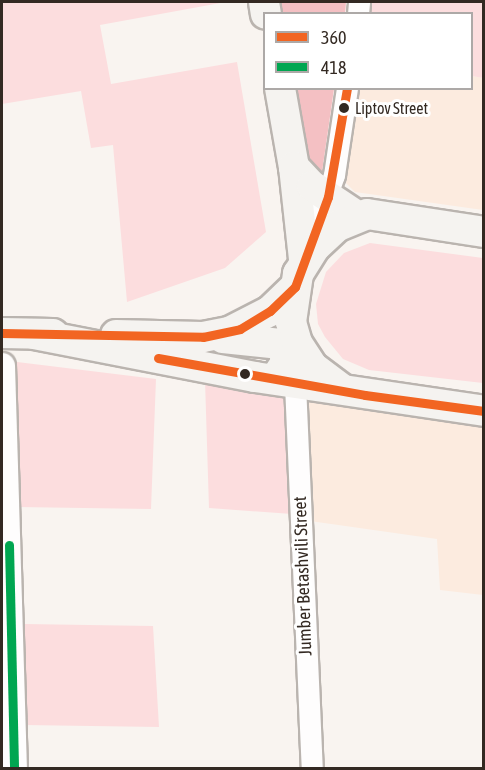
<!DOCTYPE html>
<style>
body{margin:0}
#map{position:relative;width:485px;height:770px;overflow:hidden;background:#f9f4f0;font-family:"Asap Condensed",sans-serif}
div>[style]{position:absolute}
.built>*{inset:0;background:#fcebdf}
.green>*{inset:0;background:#fcddde}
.forest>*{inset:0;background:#f4c0c3}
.roads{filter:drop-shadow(2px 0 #bab4af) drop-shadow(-2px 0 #bab4af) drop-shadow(0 2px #bab4af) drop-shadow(0 -2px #bab4af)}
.minor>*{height:21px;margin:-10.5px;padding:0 10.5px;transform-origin:10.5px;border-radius:10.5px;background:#fefdfd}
.tertiary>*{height:26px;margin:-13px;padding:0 13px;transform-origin:13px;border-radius:13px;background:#fefdfd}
.secondary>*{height:30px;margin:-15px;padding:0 15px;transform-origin:15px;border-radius:15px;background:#f5f3f0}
.bus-1>*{height:9px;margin:-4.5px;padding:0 4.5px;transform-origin:4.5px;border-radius:4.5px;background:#f26522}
.bus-2>*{height:9px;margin:-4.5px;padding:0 4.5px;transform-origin:4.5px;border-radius:4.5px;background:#00a651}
.dots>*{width:16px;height:16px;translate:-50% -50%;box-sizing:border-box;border:3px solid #fff;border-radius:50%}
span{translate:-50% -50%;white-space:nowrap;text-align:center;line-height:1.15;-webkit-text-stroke:6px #fff;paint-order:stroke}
.bus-label{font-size:16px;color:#332922}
.left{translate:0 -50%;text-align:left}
.street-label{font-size:18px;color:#332922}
.frame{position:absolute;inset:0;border:3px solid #332922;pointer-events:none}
.legend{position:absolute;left:263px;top:12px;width:210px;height:78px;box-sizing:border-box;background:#fff;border:2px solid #ada9a7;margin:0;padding:8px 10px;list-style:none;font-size:18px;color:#332922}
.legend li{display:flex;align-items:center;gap:12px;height:30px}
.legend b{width:30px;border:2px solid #ada9a7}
</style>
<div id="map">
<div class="built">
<div style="clip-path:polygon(472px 76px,483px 78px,483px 210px,355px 192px,346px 183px,359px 89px,472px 88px)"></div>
<div style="clip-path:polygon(304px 393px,483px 422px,483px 595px,440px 590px,437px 539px,310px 521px)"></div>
</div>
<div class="green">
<div style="clip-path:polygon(2px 2px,226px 2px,100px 25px,111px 84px,237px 62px,266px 232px,225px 268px,127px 302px,113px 145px,91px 148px,81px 91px,2px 104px)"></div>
<div style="clip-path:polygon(371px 2px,483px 2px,483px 78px,472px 76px,472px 14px,369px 13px)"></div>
<div style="clip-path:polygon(370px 243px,483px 258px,483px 383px,369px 370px,343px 359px,325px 337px,318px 324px,316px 304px,326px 272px,344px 253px)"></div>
<div style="clip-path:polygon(9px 361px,156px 379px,151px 509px,17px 507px)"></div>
<div style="clip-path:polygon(205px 381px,288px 391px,292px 514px,209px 508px)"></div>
<div style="clip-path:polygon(24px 624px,153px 626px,159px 727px,24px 725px)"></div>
</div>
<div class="forest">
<div style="clip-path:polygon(277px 2px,346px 2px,345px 14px,279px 13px)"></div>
<div style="clip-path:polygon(292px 89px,334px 89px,322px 172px,317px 176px,304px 161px)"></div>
</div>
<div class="roads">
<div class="minor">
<div style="left:358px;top:14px;width:12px;rotate:-85deg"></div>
<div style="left:307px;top:250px;width:80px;rotate:-70.2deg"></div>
<div style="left:334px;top:175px;width:88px;rotate:-81.5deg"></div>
<div style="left:295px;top:384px;width:384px;rotate:87.5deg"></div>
</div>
<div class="tertiary">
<div style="left:2px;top:366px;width:402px;rotate:88.3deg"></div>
</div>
<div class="secondary">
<div style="left:264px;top:2px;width:12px;rotate:81deg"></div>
<div style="left:280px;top:88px;width:80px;rotate:80deg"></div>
<div style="left:294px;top:167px;width:93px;rotate:83.8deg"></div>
<div style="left:294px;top:167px;width:26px;rotate:47deg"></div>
<div style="left:312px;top:186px;width:54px;rotate:33.7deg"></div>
<div style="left:2px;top:333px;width:51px;rotate:1.1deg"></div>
<div style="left:34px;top:334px;width:225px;rotate:11deg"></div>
<div style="left:255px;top:377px;width:232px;rotate:8.4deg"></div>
<div style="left:116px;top:335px;width:87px;rotate:1.3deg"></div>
<div style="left:203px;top:337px;width:26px;rotate:-11deg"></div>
<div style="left:229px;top:332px;width:46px;rotate:-27.1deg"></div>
<div style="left:270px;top:311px;width:35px;rotate:-44deg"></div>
<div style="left:223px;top:338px;width:58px;rotate:5.9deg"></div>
<div style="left:281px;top:344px;width:18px;rotate:71deg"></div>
<div style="left:287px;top:361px;width:14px;rotate:124deg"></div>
<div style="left:342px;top:389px;width:38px;rotate:-143deg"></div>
<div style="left:312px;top:366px;width:27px;rotate:-123deg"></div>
<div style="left:297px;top:343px;width:22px;rotate:-106deg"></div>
<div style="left:291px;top:322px;width:49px;rotate:-81.7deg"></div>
<div style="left:298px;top:274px;width:31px;rotate:-58deg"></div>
<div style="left:314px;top:248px;width:33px;rotate:-43deg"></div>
<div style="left:338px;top:226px;width:31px;rotate:-22deg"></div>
<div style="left:367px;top:214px;width:118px;rotate:8.7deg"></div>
</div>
</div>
<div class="bus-1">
<div style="left:2px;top:333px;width:201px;rotate:1.1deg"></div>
<div style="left:203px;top:337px;width:38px;rotate:-12deg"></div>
<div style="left:240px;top:329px;width:35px;rotate:-31deg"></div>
<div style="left:270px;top:311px;width:35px;rotate:-44deg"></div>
<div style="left:295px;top:287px;width:96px;rotate:-69.9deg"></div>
<div style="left:328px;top:197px;width:111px;rotate:-80.1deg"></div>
<div style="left:158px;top:358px;width:210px;rotate:10.1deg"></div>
<div style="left:365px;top:395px;width:120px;rotate:7.7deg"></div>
</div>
<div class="bus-2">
<div style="left:9px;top:545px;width:223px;rotate:88.7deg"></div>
</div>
<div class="dots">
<div style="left:344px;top:108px;background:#332922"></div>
<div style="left:245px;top:374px;background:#332922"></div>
</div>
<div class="bus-label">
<span class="left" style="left:355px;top:108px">Liptov Street</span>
</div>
<div class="street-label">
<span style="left:303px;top:576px;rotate:-92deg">Jumber Betashvili Street</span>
</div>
<div class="frame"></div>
<ul class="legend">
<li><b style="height:8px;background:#f26522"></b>360</li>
<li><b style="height:8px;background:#00a651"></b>418</li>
</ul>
</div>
